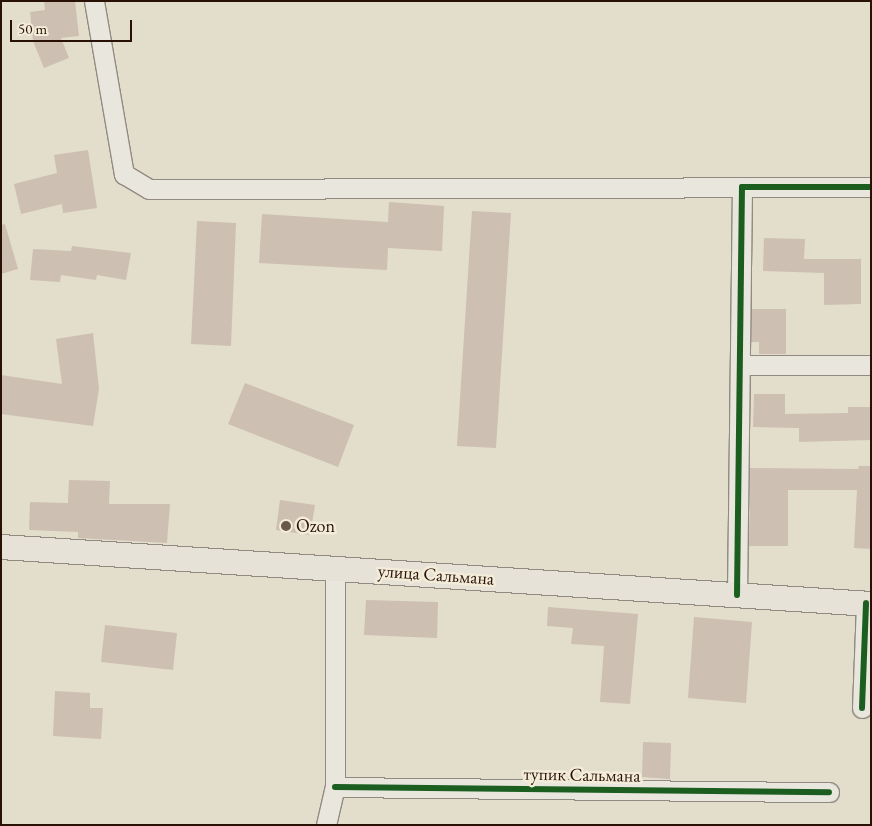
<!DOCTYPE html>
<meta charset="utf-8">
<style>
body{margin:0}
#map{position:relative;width:872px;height:826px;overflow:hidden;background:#e3ddcc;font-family:"EB Garamond",serif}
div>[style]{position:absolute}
.building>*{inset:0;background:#cebfb3}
.roads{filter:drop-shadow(1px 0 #918a80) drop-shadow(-1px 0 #918a80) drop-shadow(0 1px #918a80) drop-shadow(0 -1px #918a80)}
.minor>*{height:19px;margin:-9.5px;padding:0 9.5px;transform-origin:9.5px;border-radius:9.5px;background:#e9e6de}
.major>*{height:24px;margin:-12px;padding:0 12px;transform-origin:12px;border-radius:12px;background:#e6e2d8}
.cycleway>*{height:6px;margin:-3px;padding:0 3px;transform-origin:3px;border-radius:3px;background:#1b5e20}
.dots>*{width:14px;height:14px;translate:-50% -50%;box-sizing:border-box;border:2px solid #f3ecd8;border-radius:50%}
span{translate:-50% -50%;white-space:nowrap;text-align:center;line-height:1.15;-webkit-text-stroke:5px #f3ecd8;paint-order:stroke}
.poi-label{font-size:18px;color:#291106}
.left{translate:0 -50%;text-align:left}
.street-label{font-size:18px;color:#291106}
.frame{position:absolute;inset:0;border:2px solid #291106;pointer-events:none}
.scale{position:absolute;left:10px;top:20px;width:122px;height:22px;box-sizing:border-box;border:2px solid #291106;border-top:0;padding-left:6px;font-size:15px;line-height:18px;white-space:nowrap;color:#291106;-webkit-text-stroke:4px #f3ecd8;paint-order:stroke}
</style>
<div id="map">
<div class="building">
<div style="clip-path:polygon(44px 1px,75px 1px,79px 36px,61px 38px,69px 58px,44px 68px,33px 41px,30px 12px,45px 10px)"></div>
<div style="clip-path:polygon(88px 150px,97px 208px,63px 213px,62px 204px,21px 214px,14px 184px,57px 173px,54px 155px)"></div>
<div style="clip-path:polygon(389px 202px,444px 206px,442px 251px,388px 248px,387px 270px,259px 263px,262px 214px,388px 222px)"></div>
<div style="clip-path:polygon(472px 211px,511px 213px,496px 448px,457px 446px)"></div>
<div style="clip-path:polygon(197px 221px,236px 223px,231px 346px,191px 344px)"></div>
<div style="clip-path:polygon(5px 224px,18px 269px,1px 274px,1px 225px)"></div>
<div style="clip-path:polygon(764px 238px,805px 239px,804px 259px,861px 259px,861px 304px,824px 305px,824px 273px,763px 271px)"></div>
<div style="clip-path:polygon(72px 246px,131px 253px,126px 280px,97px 275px,96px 280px,61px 275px,60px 282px,30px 280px,33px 249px,71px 251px)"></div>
<div style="clip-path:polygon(752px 309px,786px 309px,786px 354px,759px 354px,759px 342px,751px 342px)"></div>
<div style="clip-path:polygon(93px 333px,99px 389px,93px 426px,1px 414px,1px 375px,62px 384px,56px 339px)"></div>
<div style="clip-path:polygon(245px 383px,354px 425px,338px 467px,228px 424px)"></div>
<div style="clip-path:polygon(754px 394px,785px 394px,785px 414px,848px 413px,848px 407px,871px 407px,871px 440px,799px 442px,799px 428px,753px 427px)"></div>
<div style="clip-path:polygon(859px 466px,871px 466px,871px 549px,854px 548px,857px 490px,788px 490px,788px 546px,749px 546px,750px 468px,858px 469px)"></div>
<div style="clip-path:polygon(69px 480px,110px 481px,109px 504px,170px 504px,167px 543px,78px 538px,78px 532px,29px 530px,30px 502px,68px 503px)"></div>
<div style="clip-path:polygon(280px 500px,315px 505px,310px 535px,276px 530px)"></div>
<div style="clip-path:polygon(366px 600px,438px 602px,437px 638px,364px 635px)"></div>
<div style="clip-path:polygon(548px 607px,638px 614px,630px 704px,600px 702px,604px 646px,571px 644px,573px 628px,547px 626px)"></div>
<div style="clip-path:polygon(694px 617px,752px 622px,746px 703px,688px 698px)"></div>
<div style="clip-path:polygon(105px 625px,177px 633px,173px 670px,101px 662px)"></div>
<div style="clip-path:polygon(55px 691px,90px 693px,90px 708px,103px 708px,101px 739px,53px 736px)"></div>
<div style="clip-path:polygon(643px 742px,671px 743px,670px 779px,642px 777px)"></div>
</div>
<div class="roads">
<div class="minor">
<div style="left:94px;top:1px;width:176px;rotate:80.2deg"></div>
<div style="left:124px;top:174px;width:29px;rotate:31deg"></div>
<div style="left:149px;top:189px;width:722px;rotate:-0.16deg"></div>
<div style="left:740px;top:365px;width:131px"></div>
<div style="left:737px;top:595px;width:408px;rotate:-89.3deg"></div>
<div style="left:862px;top:708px;width:105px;rotate:-87.8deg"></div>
<div style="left:335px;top:787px;width:494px;rotate:0.6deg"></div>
<div style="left:326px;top:825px;width:39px;rotate:-77deg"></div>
<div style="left:335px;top:787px;width:218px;rotate:-90deg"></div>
</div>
<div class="major">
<div style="left:1px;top:547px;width:872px;rotate:3.75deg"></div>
</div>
</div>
<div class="cycleway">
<div style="left:737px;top:595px;width:408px;rotate:-89.3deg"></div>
<div style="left:742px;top:187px;width:129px"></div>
<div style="left:862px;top:708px;width:105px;rotate:-87.8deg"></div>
<div style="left:335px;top:787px;width:494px;rotate:0.6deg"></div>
</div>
<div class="dots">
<div style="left:286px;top:526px;background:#6a584b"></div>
</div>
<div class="poi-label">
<span class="left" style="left:296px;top:526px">Ozon</span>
</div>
<div class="street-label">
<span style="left:436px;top:575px;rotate:4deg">улица Сальмана</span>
<span style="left:582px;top:775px;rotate:1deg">тупик Сальмана</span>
</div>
<div class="frame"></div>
<div class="scale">50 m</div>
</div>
